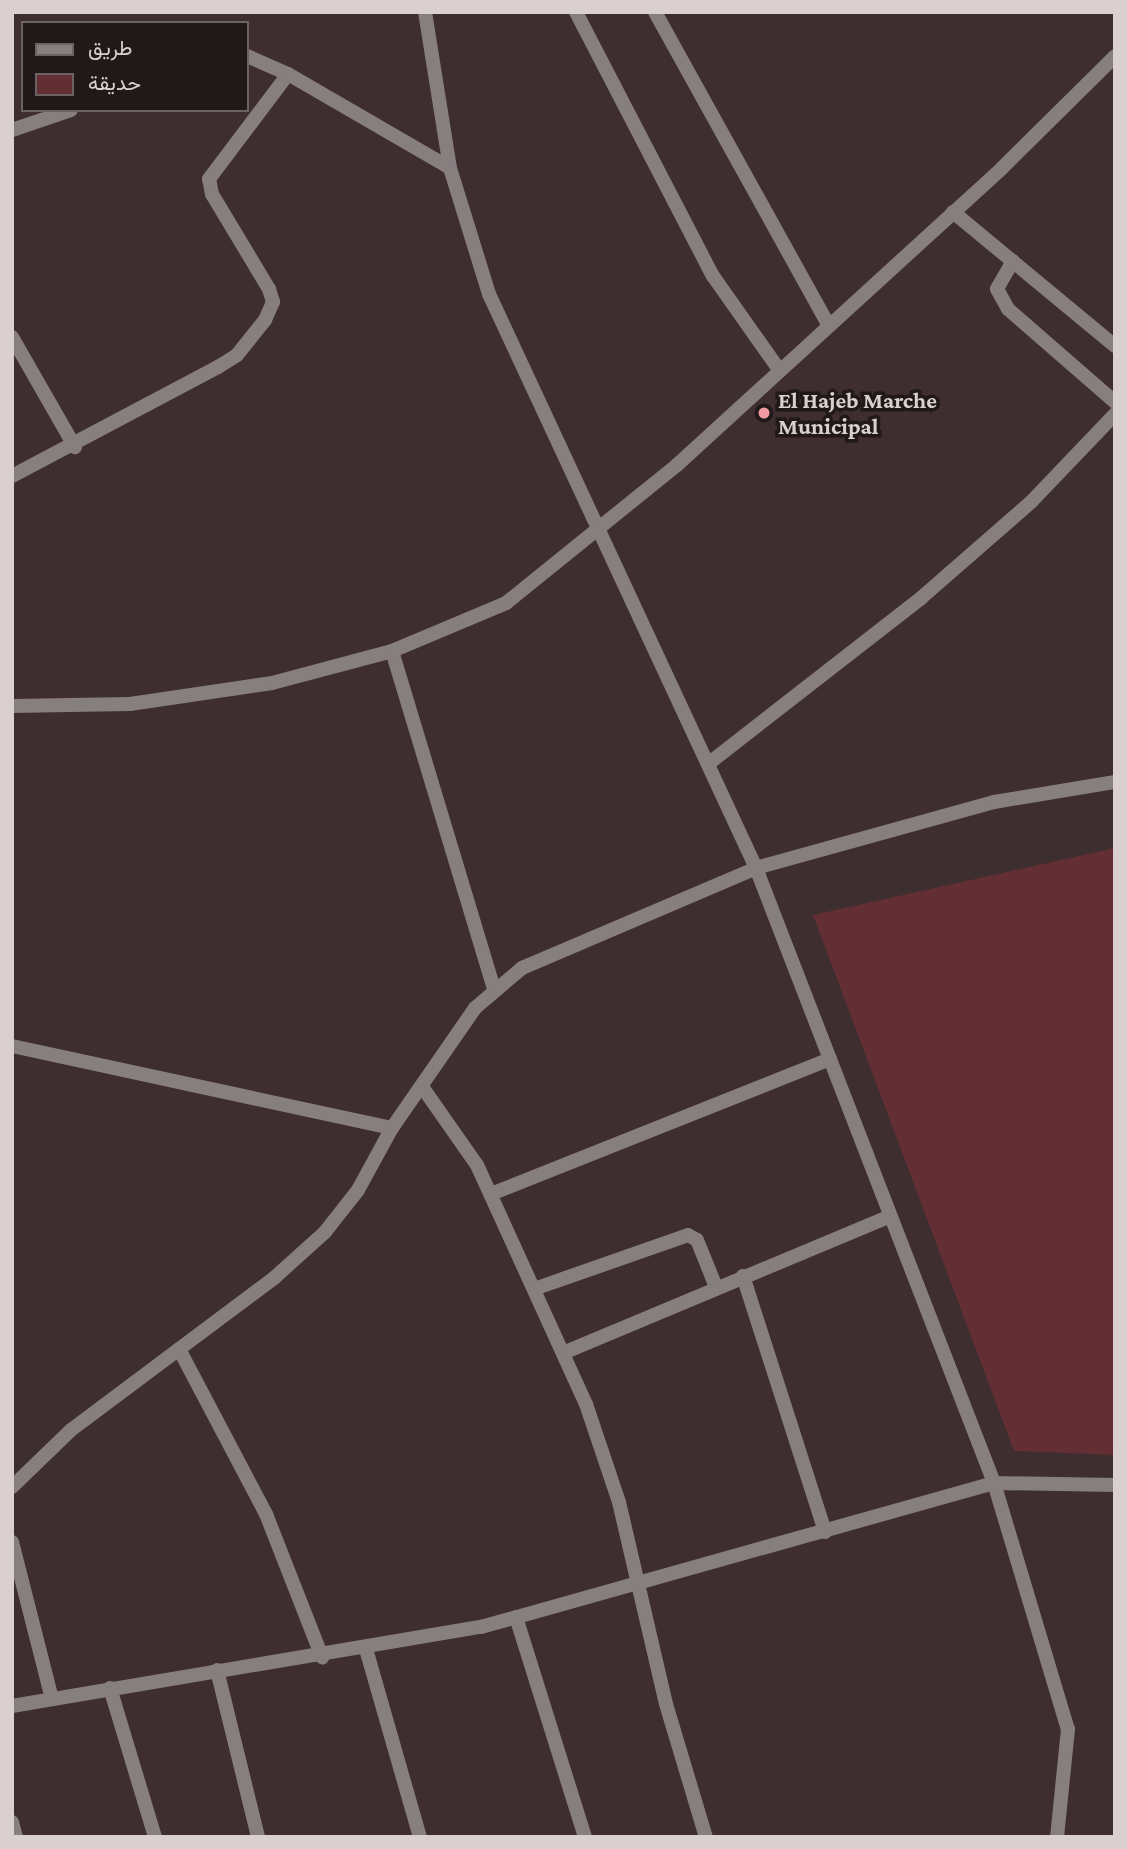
<!DOCTYPE html>
<meta charset="utf-8">
<style>
body{margin:0}
#map{position:relative;width:1127px;height:1849px;overflow:hidden;background:#3e2e2f;font-family:"Crimson Pro",Vazirmatn,serif}
div>[style]{position:absolute}
.green>*{inset:0;background:#632e34}
.service>*{height:14px;margin:-7px;padding:0 7px;transform-origin:7px;border-radius:7px;background:#877e7f}
.minor>*{height:14px;margin:-7px;padding:0 7px;transform-origin:7px;border-radius:7px;background:#877e7f}
.tertiary>*{height:14px;margin:-7px;padding:0 7px;transform-origin:7px;border-radius:7px;background:#877e7f}
.dots>*{width:19px;height:19px;translate:-50% -50%;box-sizing:border-box;border:4px solid #201819;border-radius:50%}
span{translate:-50% -50%;white-space:nowrap;text-align:center;line-height:1.15;-webkit-text-stroke:7px #201819;paint-order:stroke}
.poi-label{font-size:23px;color:#dbd0d0;font-weight:700}
.left{translate:0 -50%;text-align:left}
.frame{position:absolute;inset:0;border:14px solid #dbd0d0;pointer-events:none}
.legend{position:absolute;left:21px;top:21px;width:228px;height:91px;box-sizing:border-box;background:#201819;border:2px solid #6b6262;margin:0;padding:9px 12px;list-style:none;font-size:21px;color:#dbd0d0}
.legend li{display:flex;align-items:center;gap:14px;height:35px}
.legend b{width:35px;border:2px solid #6b6262}
</style>
<div id="map">
<div class="green">
<div style="clip-path:polygon(1115px 848px,1115px 1455px,1014px 1451px,813px 915px)"></div>
</div>
<div class="service">
<div style="left:1013px;top:261px;width:32px;rotate:120deg"></div>
<div style="left:997px;top:289px;width:23px;rotate:61deg"></div>
<div style="left:1008px;top:309px;width:142px;rotate:41deg"></div>
<div style="left:12px;top:337px;width:127px;rotate:60.2deg"></div>
<div style="left:12px;top:476px;width:233px;rotate:-27.9deg"></div>
<div style="left:218px;top:367px;width:22px;rotate:-32deg"></div>
<div style="left:237px;top:355px;width:45px;rotate:-51.3deg"></div>
<div style="left:265px;top:320px;width:20px;rotate:-66deg"></div>
<div style="left:273px;top:302px;width:14px;rotate:-107deg"></div>
<div style="left:269px;top:289px;width:111px;rotate:-121deg"></div>
<div style="left:212px;top:194px;width:15px;rotate:-101deg"></div>
<div style="left:209px;top:179px;width:131px;rotate:-53deg"></div>
<div style="left:708px;top:764px;width:270px;rotate:-37.9deg"></div>
<div style="left:921px;top:598px;width:146px;rotate:-41.1deg"></div>
<div style="left:1031px;top:502px;width:122px;rotate:-46.3deg"></div>
<div style="left:423px;top:1088px;width:94px;rotate:55deg"></div>
<div style="left:477px;top:1165px;width:263px;rotate:65.5deg"></div>
<div style="left:586px;top:1404px;width:103px;rotate:71.4deg"></div>
<div style="left:619px;top:1502px;width:207px;rotate:76.9deg"></div>
<div style="left:666px;top:1704px;width:139px;rotate:73.3deg"></div>
<div style="left:491px;top:1194px;width:365px;rotate:-21.7deg"></div>
<div style="left:743px;top:1276px;width:269px;rotate:72.2deg"></div>
<div style="left:534px;top:1289px;width:163px;rotate:-19.3deg"></div>
<div style="left:688px;top:1235px;width:10px;rotate:29deg"></div>
<div style="left:697px;top:1240px;width:51px;rotate:68deg"></div>
<div style="left:179px;top:1349px;width:187px;rotate:62.2deg"></div>
<div style="left:266px;top:1514px;width:154px;rotate:68.6deg"></div>
<div style="left:563px;top:1353px;width:355px;rotate:-22.7deg"></div>
<div style="left:516px;top:1617px;width:231px;rotate:72.6deg"></div>
<div style="left:366px;top:1649px;width:196px;rotate:74deg"></div>
<div style="left:217px;top:1670px;width:172px;rotate:76.2deg"></div>
<div style="left:110px;top:1688px;width:156px;rotate:73.2deg"></div>
<div style="left:12px;top:1822px;width:16px;rotate:75deg"></div>
</div>
<div class="minor">
<div style="left:425px;top:12px;width:158px;rotate:80.9deg"></div>
<div style="left:450px;top:168px;width:132px;rotate:72.8deg"></div>
<div style="left:489px;top:294px;width:633px;rotate:65.05deg"></div>
<div style="left:756px;top:868px;width:659px;rotate:68.84deg"></div>
<div style="left:994px;top:1483px;width:257px;rotate:73.3deg"></div>
<div style="left:1068px;top:1729px;width:109px;rotate:95.8deg"></div>
<div style="left:576px;top:12px;width:297px;rotate:62.6deg"></div>
<div style="left:713px;top:276px;width:116px;rotate:54.8deg"></div>
<div style="left:655px;top:12px;width:359px;rotate:61deg"></div>
<div style="left:247px;top:56px;width:45px;rotate:23.7deg"></div>
<div style="left:288px;top:74px;width:187px;rotate:30.1deg"></div>
<div style="left:12px;top:130px;width:62px;rotate:-18.7deg"></div>
<div style="left:953px;top:212px;width:210px;rotate:39.6deg"></div>
<div style="left:392px;top:651px;width:353px;rotate:73.2deg"></div>
<div style="left:12px;top:1046px;width:389px;rotate:12.2deg"></div>
<div style="left:12px;top:1487px;width:82px;rotate:-44deg"></div>
<div style="left:71px;top:1430px;width:254px;rotate:-36.8deg"></div>
<div style="left:274px;top:1278px;width:69px;rotate:-42deg"></div>
<div style="left:325px;top:1232px;width:53px;rotate:-51.8deg"></div>
<div style="left:358px;top:1190px;width:71px;rotate:-61.3deg"></div>
<div style="left:392px;top:1128px;width:146px;rotate:-55.3deg"></div>
<div style="left:475px;top:1008px;width:62px;rotate:-40.4deg"></div>
<div style="left:522px;top:968px;width:254px;rotate:-23.1deg"></div>
<div style="left:756px;top:868px;width:247px;rotate:-15.5deg"></div>
<div style="left:994px;top:802px;width:123px;rotate:-9.4deg"></div>
<div style="left:12px;top:1542px;width:162px;rotate:75.7deg"></div>
<div style="left:12px;top:1706px;width:476px;rotate:-9.6deg"></div>
<div style="left:481px;top:1627px;width:533px;rotate:-15.68deg"></div>
<div style="left:994px;top:1483px;width:121px;rotate:0.9deg"></div>
</div>
<div class="tertiary">
<div style="left:12px;top:706px;width:118px;rotate:-1deg"></div>
<div style="left:130px;top:704px;width:144px;rotate:-8.4deg"></div>
<div style="left:272px;top:683px;width:124px;rotate:-14.9deg"></div>
<div style="left:392px;top:651px;width:124px;rotate:-22.8deg"></div>
<div style="left:506px;top:603px;width:220px;rotate:-38.9deg"></div>
<div style="left:677px;top:465px;width:440px;rotate:-42.4deg"></div>
<div style="left:1002px;top:168px;width:159px;rotate:-44.7deg"></div>
</div>
<div class="dots">
<div style="left:764px;top:413px;background:#f49aa2"></div>
</div>
<div class="poi-label">
<span class="left" style="left:778px;top:413px">El Hajeb Marche<br>Municipal</span>
</div>
<div class="frame"></div>
<ul class="legend">
<li><b style="height:9px;background:#877e7f"></b>طريق</li>
<li><b style="height:19px;background:#632e34"></b>حديقة</li>
</ul>
</div>
